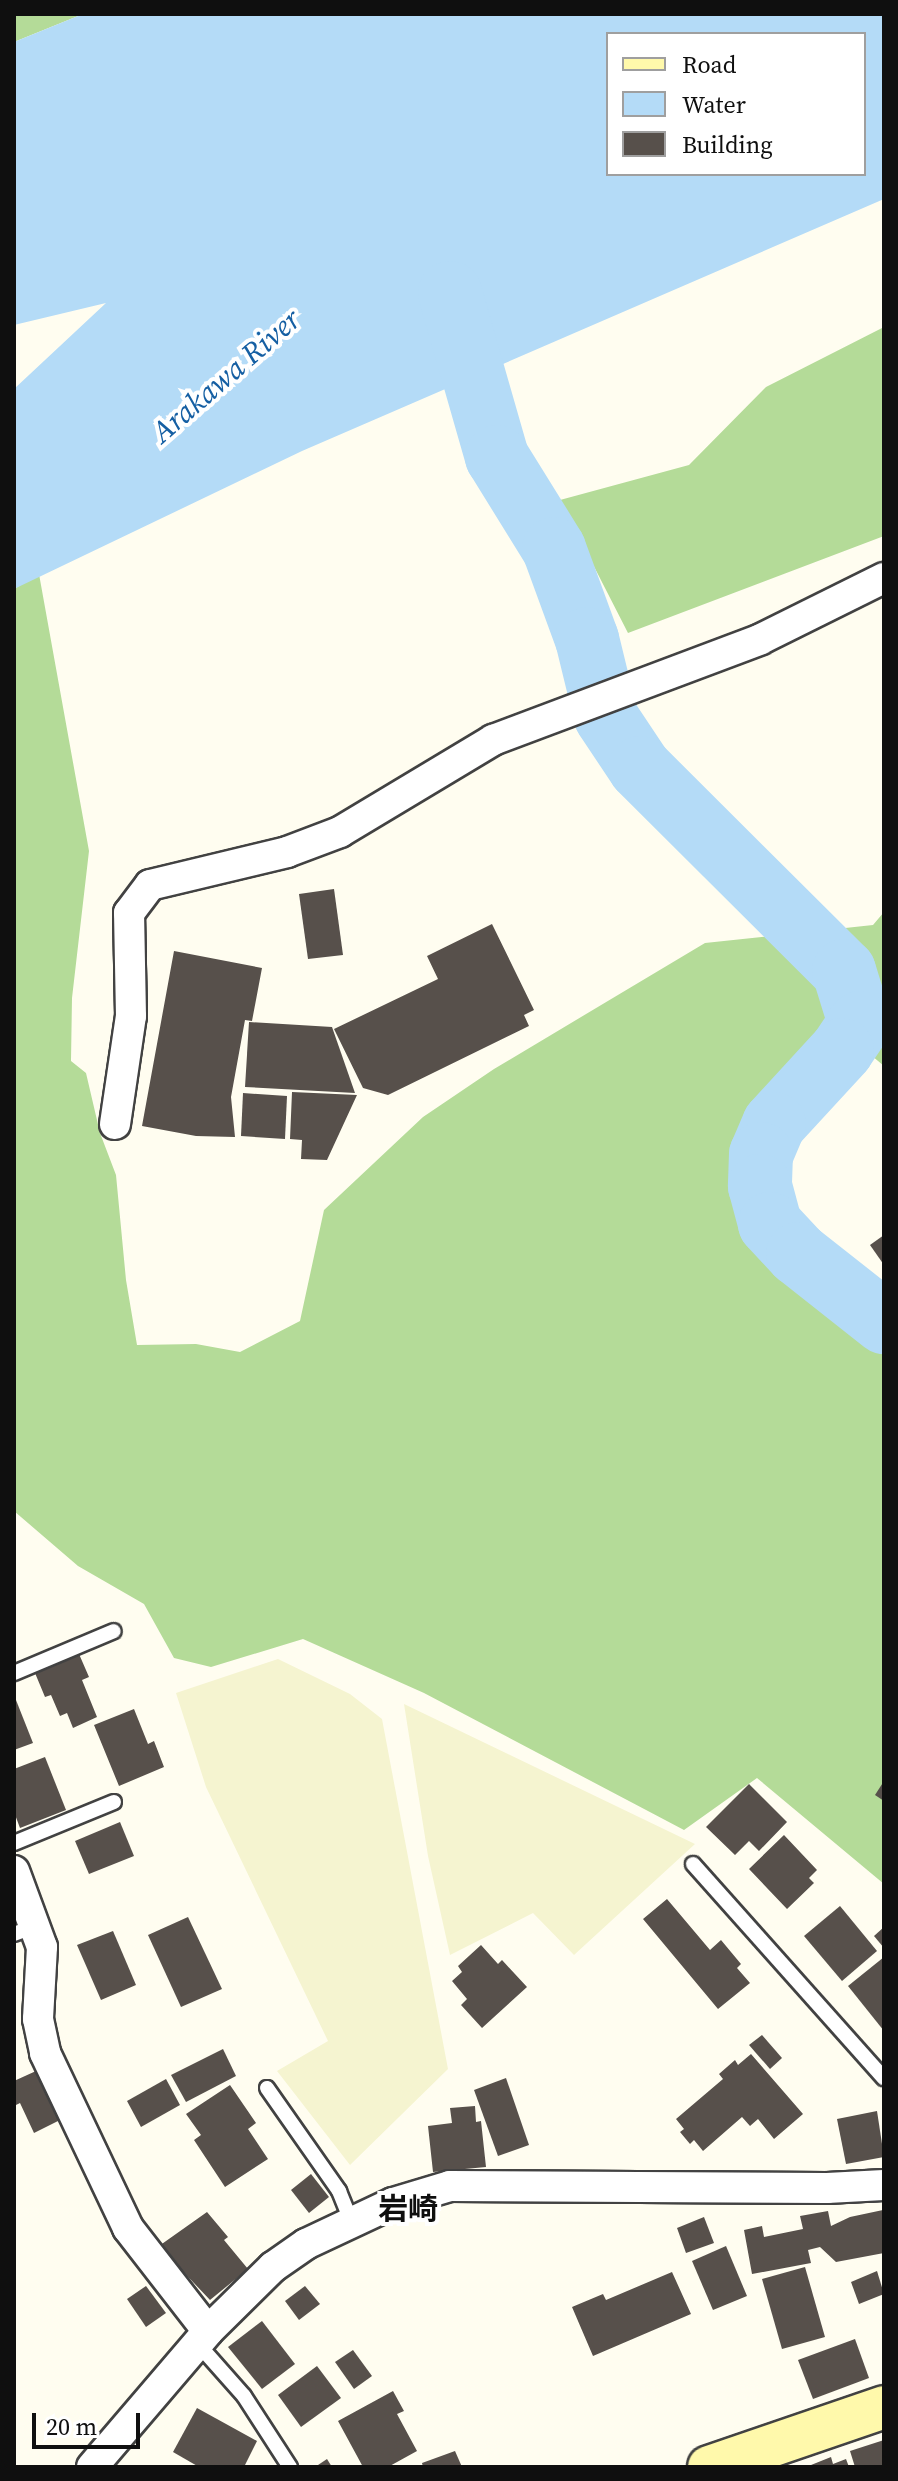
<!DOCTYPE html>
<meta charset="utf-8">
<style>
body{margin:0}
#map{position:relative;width:898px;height:2481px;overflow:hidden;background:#fffdf0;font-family:"Source Serif 4","Noto Sans JP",serif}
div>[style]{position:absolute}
.farmland>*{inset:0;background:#f5f4d0}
.forest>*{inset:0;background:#b4db98}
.water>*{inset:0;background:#b4dbf7}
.river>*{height:64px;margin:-32px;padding:0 32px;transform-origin:32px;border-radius:32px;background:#b4dbf7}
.building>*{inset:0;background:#57504b}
.roads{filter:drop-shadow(2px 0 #424242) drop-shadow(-2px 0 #424242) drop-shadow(0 2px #424242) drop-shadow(0 -2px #424242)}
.lane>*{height:14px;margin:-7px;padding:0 7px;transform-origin:7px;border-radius:7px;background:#fff}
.street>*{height:30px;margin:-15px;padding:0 15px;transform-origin:15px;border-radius:15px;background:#fff}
.secondary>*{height:42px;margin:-21px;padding:0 21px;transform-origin:21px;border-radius:21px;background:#fff9ab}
span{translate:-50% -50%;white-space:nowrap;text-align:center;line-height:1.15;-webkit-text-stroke:8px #fff;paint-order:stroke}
.water-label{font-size:30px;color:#155fa3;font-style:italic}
.neighbourhood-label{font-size:30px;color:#0f0f0f;font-weight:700}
.frame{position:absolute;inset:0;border:16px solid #0f0f0f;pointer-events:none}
.legend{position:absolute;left:606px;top:32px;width:260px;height:144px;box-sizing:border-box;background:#fff;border:2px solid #9f9f9f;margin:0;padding:10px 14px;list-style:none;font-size:24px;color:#0f0f0f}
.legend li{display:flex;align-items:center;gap:16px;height:40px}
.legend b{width:40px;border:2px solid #9f9f9f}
.scale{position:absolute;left:32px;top:2413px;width:108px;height:36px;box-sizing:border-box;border:4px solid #0f0f0f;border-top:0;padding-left:10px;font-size:24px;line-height:28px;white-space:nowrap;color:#0f0f0f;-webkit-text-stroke:6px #fff;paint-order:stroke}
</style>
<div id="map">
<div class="farmland">
<div style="clip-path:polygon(278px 1659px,350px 1694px,382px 1719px,448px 2069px,350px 2165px,277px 2071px,328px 2041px,206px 1787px,176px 1693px)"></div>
<div style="clip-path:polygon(404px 1704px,695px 1844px,574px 1955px,533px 1913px,450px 1955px,428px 1856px)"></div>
</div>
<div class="forest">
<div style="clip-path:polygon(14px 14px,83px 14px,14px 42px)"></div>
<div style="clip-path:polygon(884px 327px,884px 536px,628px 633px,560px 500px,689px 465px,766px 387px)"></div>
<div style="clip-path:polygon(39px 574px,89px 851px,72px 998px,71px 1061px,86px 1073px,100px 1133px,116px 1175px,126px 1280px,137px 1345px,196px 1344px,240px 1352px,300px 1321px,324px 1210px,423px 1117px,494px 1069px,705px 943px,873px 925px,884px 912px,884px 1066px,859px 1045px,793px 1082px,755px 1135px,744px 1167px,753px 1210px,782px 1251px,789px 1279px,884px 1346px,884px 1884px,757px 1778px,684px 1830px,424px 1693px,303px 1639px,211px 1667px,174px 1658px,144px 1604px,78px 1566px,14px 1511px,14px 589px)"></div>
</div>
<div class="water">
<div style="clip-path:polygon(evenodd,83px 14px,884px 14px,884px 199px,302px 451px,14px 589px,14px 389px,106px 303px,14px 325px,14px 42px,83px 14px,608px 34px,864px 34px,864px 174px,608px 174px,608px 34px)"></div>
</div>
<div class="river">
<div style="left:450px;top:293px;width:171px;rotate:74deg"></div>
<div style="left:497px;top:457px;width:108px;rotate:58.2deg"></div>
<div style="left:554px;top:549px;width:96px;rotate:69.9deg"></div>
<div style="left:587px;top:639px;width:80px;rotate:76.3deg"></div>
<div style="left:606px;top:717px;width:61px;rotate:56.3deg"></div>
<div style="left:640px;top:768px;width:288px;rotate:44.9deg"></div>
<div style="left:844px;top:971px;width:54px;rotate:72.9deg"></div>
<div style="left:860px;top:1023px;width:32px;rotate:124deg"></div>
<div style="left:842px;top:1050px;width:100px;rotate:132.6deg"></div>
<div style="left:774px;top:1124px;width:33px;rotate:113deg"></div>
<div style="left:761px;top:1154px;width:32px;rotate:92deg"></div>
<div style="left:760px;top:1186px;width:39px;rotate:75deg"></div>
<div style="left:770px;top:1224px;width:41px;rotate:47deg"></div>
<div style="left:798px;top:1254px;width:110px;rotate:38.3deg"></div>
</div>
<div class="building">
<div style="clip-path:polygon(334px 889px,343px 955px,308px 959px,299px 894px)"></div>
<div style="clip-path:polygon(492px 924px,534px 1010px,524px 1015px,529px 1026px,388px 1095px,363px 1088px,334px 1029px,438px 979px,427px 956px)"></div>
<div style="clip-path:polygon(174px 951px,262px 968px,252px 1021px,245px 1020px,231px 1097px,235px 1137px,196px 1136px,142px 1126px)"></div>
<div style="clip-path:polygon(249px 1022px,332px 1027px,355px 1093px,245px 1087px)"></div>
<div style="clip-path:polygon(292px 1092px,357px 1095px,327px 1160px,301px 1159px,302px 1140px,290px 1139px)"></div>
<div style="clip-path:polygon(243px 1093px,287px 1096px,285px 1139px,241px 1136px)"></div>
<div style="clip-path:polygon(884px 1235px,884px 1265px,870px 1245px)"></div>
<div style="clip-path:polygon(79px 1654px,89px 1677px,82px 1680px,97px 1717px,73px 1728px,67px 1713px,60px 1716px,51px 1695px,45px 1697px,35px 1673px)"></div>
<div style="clip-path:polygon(14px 1695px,33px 1743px,14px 1750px)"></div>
<div style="clip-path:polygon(134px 1709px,148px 1744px,154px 1741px,164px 1767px,119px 1786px,94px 1725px)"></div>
<div style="clip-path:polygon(45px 1757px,66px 1810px,20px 1828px,14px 1812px,14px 1769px)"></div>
<div style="clip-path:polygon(884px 1781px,884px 1801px,875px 1795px)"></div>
<div style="clip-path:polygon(749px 1784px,787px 1822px,759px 1851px,749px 1841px,735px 1855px,706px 1827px)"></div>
<div style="clip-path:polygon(120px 1822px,134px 1856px,89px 1874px,75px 1841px)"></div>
<div style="clip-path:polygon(784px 1835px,817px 1870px,809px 1878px,814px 1883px,787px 1909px,749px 1869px)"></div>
<div style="clip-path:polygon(667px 1899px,710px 1950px,721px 1940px,741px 1964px,737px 1968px,750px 1983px,718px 2009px,643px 1919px)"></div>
<div style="clip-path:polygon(840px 1906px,877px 1951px,842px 1981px,804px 1936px)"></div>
<div style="clip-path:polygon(188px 1917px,222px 1989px,181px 2007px,148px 1935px)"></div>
<div style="clip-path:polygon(884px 1927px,884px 1948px,874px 1936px)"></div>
<div style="clip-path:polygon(113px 1931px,136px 1985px,101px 2000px,77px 1945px)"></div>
<div style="clip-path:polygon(481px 1945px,498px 1964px,502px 1960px,527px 1987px,482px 2028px,461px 2005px,467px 1999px,452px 1981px,462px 1972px,458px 1966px)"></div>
<div style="clip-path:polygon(884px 1957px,884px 2031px,848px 1986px)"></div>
<div style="clip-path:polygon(762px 2035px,782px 2058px,770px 2069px,749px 2045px)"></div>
<div style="clip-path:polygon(223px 2049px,236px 2076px,186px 2102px,171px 2075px)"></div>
<div style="clip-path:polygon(751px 2054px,803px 2114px,774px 2139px,758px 2119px,750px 2126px,742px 2117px,703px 2151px,694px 2140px,690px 2144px,680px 2132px,684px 2129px,676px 2119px,723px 2079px,719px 2074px,735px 2060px,738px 2065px)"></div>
<div style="clip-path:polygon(36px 2071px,60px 2120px,34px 2133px,20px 2103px,14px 2106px,14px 2081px)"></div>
<div style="clip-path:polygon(506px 2078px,529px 2145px,498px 2156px,474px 2090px)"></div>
<div style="clip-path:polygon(166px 2079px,180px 2105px,141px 2127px,127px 2101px)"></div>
<div style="clip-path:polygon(230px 2085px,256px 2123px,248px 2129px,268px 2159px,225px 2187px,194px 2140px,201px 2135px,186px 2114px)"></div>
<div style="clip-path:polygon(475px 2106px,476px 2122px,481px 2121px,486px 2167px,433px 2172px,428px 2126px,452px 2123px,450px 2108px)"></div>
<div style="clip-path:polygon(877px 2111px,884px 2157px,846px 2164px,837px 2119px)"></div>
<div style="clip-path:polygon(311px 2174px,329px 2197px,309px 2213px,291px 2190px)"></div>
<div style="clip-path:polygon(883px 2210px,884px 2253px,836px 2262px,820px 2247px,808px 2250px,811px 2263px,752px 2274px,744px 2230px,762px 2226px,764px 2237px,803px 2229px,800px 2216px,828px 2211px,831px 2226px,850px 2217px)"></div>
<div style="clip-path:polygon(207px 2212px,228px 2237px,224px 2240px,248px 2269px,210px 2300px,159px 2246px)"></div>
<div style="clip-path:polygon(704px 2217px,714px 2243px,686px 2253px,677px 2228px)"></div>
<div style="clip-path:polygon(726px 2246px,747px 2296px,713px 2310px,692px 2261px)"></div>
<div style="clip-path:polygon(805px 2267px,825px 2337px,782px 2349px,762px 2279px)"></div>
<div style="clip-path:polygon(877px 2271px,884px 2294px,859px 2304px,851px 2282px)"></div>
<div style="clip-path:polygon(672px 2272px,691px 2314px,593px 2356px,572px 2307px,603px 2294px,606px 2300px)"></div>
<div style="clip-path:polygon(146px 2286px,166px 2313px,146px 2327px,127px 2299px)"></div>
<div style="clip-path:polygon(305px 2286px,320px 2304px,299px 2320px,285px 2301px)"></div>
<div style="clip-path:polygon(262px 2321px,295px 2364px,262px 2389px,228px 2347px)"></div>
<div style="clip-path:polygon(855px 2339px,869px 2378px,813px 2399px,798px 2360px)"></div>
<div style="clip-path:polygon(353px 2350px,372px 2376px,354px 2389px,335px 2362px)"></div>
<div style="clip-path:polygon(317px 2366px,341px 2398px,301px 2427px,278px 2395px)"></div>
<div style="clip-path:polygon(393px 2391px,404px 2411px,397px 2414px,417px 2451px,388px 2467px,363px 2467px,338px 2421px)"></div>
<div style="clip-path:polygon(197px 2408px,257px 2441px,244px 2467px,199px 2467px,173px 2452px)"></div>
<div style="clip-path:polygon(884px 2440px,884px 2467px,855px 2467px,850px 2451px)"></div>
<div style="clip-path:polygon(455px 2451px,462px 2467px,423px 2467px,422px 2463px)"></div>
<div style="clip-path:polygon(831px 2457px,833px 2464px,846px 2459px,849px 2467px,806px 2467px)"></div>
<div style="clip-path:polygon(327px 2459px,332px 2467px,315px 2467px)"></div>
</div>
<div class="roads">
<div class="lane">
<div style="left:14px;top:1673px;width:108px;rotate:-22.8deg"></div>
<div style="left:14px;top:1843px;width:108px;rotate:-22.3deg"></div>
<div style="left:693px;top:1864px;width:287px;rotate:48.3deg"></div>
<div style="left:14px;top:1934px;width:22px;rotate:-21deg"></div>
<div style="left:267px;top:2088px;width:126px;rotate:55deg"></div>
<div style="left:339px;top:2191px;width:32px;rotate:68deg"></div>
<div style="left:198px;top:2344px;width:69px;rotate:48.5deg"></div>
<div style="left:244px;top:2396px;width:85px;rotate:57.1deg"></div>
</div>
<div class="street">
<div style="left:115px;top:1124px;width:109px;rotate:-81.6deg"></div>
<div style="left:131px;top:1016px;width:103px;rotate:-91.1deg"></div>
<div style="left:129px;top:913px;width:35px;rotate:-53deg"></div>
<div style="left:150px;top:885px;width:141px;rotate:-13.5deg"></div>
<div style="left:287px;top:852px;width:57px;rotate:-20.7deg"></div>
<div style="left:340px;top:832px;width:179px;rotate:-31deg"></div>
<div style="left:493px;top:740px;width:286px;rotate:-20.6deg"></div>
<div style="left:761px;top:639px;width:137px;rotate:-26.4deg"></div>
<div style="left:14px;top:1871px;width:81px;rotate:69.8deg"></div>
<div style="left:42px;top:1947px;width:72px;rotate:93.2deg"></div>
<div style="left:38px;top:2019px;width:35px;rotate:78deg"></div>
<div style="left:45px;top:2053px;width:194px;rotate:64.6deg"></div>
<div style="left:128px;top:2228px;width:130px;rotate:52.2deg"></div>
<div style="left:92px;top:2467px;width:179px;rotate:-49.5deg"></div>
<div style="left:208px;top:2331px;width:91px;rotate:-44.6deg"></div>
<div style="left:273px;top:2267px;width:40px;rotate:-34.9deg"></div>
<div style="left:306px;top:2244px;width:96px;rotate:-25.2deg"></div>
<div style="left:393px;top:2203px;width:59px;rotate:-16.6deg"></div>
<div style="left:450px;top:2186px;width:377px;rotate:0.3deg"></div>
<div style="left:827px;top:2188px;width:57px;rotate:-3deg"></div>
</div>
<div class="secondary">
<div style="left:709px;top:2467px;width:185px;rotate:-18.9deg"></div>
</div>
</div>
<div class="water-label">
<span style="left:226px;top:376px;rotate:-41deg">Arakawa River</span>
</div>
<div class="neighbourhood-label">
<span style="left:408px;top:2209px">岩崎</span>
</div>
<div class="frame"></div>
<ul class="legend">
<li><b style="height:10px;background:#fff9ab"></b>Road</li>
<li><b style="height:22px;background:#b4dbf7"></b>Water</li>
<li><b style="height:22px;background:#57504b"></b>Building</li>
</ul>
<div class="scale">20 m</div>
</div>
